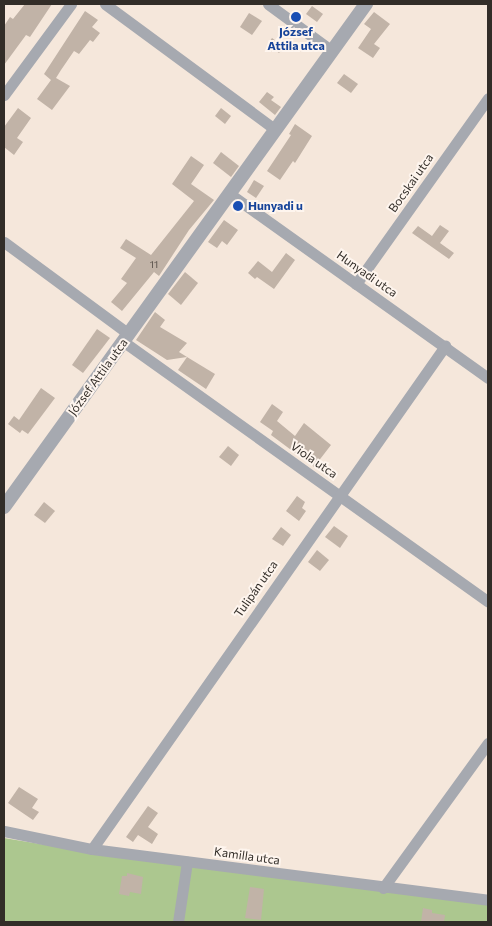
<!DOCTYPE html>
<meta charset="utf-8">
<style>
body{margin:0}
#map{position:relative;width:492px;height:926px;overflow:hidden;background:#f5e7db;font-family:Commissioner,sans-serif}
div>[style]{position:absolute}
.green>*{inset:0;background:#acc78f}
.building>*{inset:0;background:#c1b3a7}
.minor>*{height:11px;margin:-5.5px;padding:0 5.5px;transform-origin:5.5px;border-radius:5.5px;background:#a6a9b0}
.tertiary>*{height:14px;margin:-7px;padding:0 7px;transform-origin:7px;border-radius:7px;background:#a6a9b0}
.dots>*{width:14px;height:14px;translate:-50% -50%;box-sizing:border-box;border:2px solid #fef5ee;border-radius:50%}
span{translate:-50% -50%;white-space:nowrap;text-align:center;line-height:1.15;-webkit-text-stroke:4px #fef5ee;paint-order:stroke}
.number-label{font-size:10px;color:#564e48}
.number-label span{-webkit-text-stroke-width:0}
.transit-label{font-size:12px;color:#164399;font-weight:700}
.left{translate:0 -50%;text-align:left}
.street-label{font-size:12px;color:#322d28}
.frame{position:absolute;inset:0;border:5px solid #322d28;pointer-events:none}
</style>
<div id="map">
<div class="green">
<div style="clip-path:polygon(4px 838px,124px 858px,488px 905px,488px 922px,4px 922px)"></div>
</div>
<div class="building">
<div style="clip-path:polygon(25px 4px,52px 4px,30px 37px,26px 35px,4px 65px,4px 26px,10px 17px,13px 19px)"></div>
<div style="clip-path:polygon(312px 6px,323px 14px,317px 22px,306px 14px)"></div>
<div style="clip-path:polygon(85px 11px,98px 20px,92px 27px,100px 33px,93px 42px,90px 40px,79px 54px,74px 51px,61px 70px,56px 78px,70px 86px,52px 110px,37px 99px,51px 80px,44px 74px)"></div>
<div style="clip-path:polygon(374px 12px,390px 24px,374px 44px,380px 48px,373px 58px,358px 48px,371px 29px,364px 24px)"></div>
<div style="clip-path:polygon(249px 13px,262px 21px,252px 35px,240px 27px)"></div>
<div style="clip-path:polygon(272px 38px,284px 47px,279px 53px,268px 44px)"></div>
<div style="clip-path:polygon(344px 74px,358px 84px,351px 93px,337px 83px)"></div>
<div style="clip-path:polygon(267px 92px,274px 97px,271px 100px,281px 107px,275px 115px,259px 102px)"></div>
<div style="clip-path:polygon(18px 108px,31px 118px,17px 138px,23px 142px,14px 155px,4px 147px,4px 127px)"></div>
<div style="clip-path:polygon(221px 108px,231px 116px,225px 124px,215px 116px)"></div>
<div style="clip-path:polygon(295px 124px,312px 136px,295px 163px,293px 161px,280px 180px,267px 171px,291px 135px,289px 134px)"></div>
<div style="clip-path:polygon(221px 152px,239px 166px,231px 177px,213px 163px)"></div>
<div style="clip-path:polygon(191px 156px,204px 165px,191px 184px,214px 200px,189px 230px,159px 276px,154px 272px,122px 311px,111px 302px,127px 283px,121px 279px,136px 258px,120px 248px,126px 239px,151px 255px,194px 201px,172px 184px)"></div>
<div style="clip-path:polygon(254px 180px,264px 186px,256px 198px,247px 192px)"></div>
<div style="clip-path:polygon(224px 220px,238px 230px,227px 245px,222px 241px,217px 248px,208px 242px)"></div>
<div style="clip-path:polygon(440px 225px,449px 231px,440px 243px,454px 253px,449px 259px,412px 233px,418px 226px,432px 236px)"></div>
<div style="clip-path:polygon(286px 253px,295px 260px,274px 289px,257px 277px,255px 279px,248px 273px,258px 261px,272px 272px)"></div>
<div style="clip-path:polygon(185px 272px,198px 283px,181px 305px,168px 294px)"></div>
<div style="clip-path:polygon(155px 312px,165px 320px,160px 327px,187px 343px,179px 352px,187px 357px,167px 360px,136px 340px)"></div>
<div style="clip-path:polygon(97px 329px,110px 338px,83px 373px,72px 365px)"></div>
<div style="clip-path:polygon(187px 357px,215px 374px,206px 389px,178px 370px)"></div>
<div style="clip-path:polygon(41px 388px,55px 398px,28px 434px,22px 430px,20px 433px,8px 424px,14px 416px,19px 420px)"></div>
<div style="clip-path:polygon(272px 404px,283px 412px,277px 421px,295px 436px,304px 423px,331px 445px,314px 467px,271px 435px,273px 431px,260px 422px)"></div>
<div style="clip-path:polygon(228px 446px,239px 455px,231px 466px,219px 457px)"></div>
<div style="clip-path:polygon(297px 496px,305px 502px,302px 508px,306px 511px,299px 521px,286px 511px)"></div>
<div style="clip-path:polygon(44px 502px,55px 511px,45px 523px,34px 515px)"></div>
<div style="clip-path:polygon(334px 526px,348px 536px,340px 548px,325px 537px)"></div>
<div style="clip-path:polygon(281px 527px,291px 535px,283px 546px,272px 539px)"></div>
<div style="clip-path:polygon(317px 550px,329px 560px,320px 571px,308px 562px)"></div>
<div style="clip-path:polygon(19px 787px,38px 799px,32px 808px,39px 812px,33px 820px,8px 803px)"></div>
<div style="clip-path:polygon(148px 806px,158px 813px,148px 827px,158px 834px,152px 844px,138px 835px,133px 842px,126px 837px)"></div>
<div style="clip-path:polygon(127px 873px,143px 877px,141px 894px,130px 892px,129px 896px,119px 894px,122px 876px,127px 876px)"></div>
<div style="clip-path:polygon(250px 887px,264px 889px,261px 920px,245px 918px)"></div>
<div style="clip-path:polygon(423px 908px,432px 910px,432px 913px,445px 915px,444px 922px,421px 922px)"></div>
</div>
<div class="minor">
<div style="left:105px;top:4px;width:212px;rotate:36.4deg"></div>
<div style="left:268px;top:4px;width:79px;rotate:36.3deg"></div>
<div style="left:4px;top:95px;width:113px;rotate:-53.6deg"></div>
<div style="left:230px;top:194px;width:317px;rotate:35.5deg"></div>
<div style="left:4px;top:242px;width:155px;rotate:36.4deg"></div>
<div style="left:356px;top:284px;width:228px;rotate:-54.6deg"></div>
<div style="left:124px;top:342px;width:447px;rotate:35.5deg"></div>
<div style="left:4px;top:831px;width:90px;rotate:11.6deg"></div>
<div style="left:92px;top:849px;width:399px;rotate:7.3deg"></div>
<div style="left:92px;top:849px;width:615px;rotate:-54.94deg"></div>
<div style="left:383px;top:888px;width:179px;rotate:-54.1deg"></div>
<div style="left:178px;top:922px;width:61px;rotate:-81.5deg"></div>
</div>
<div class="tertiary">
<div style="left:4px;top:507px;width:620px;rotate:-54.26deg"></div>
</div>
<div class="dots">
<div style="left:296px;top:17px;background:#1a4fb4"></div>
<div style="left:238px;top:206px;background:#1a4fb4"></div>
</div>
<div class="number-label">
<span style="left:154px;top:265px">11</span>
</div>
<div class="transit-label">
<span style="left:296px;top:39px">József<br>Attila utca</span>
<span class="left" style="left:248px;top:206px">Hunyadi u</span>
</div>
<div class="street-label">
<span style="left:411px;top:183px;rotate:-55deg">Bocskai utca</span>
<span style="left:367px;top:274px;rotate:35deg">Hunyadi utca</span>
<span style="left:98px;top:377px;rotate:-54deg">József Attila utca</span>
<span style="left:314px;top:460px;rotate:35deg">Viola utca</span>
<span style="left:256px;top:589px;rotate:-55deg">Tulipán utca</span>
<span style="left:247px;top:856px;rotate:8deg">Kamilla utca</span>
</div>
<div class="frame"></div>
</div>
